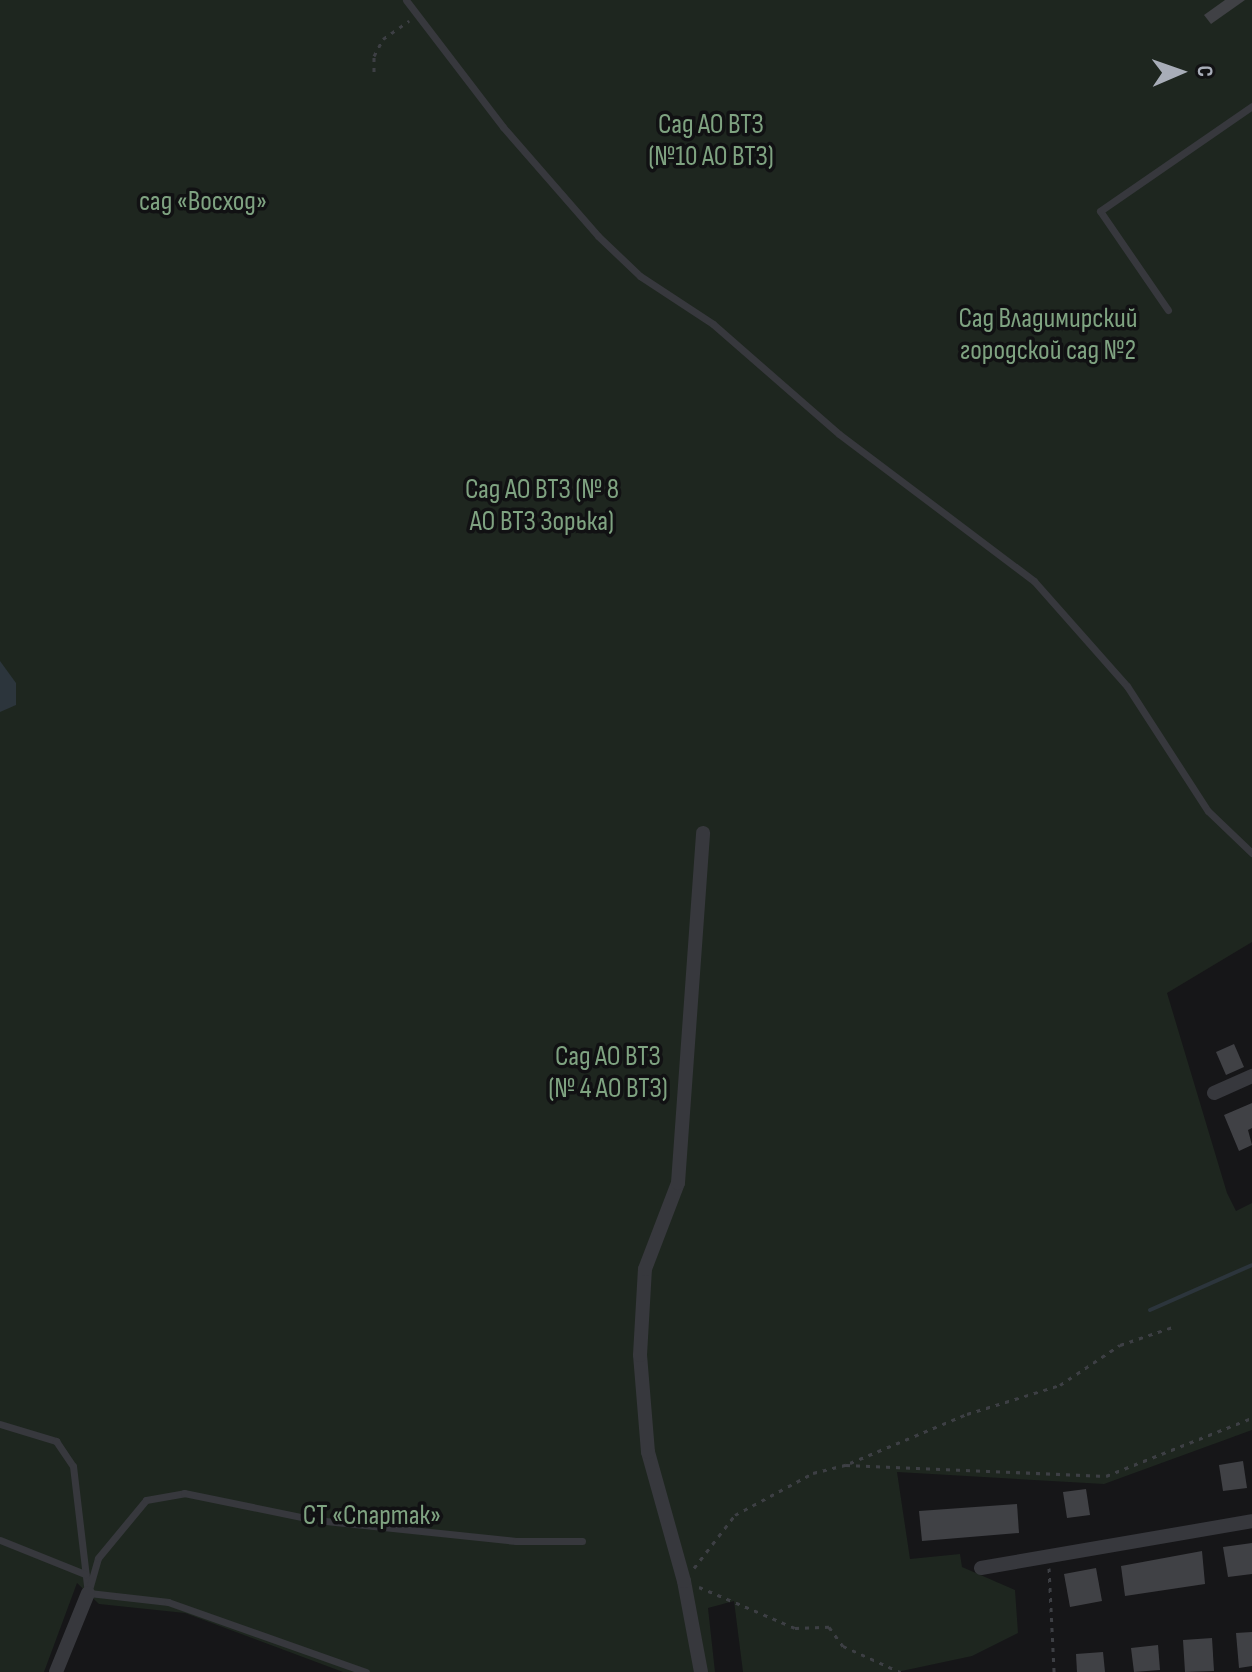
<!DOCTYPE html>
<meta charset="utf-8">
<style>
body{margin:0}
#map{position:relative;width:1252px;height:1672px;overflow:hidden;background:#161618;font-family:"Sofia Sans Condensed",sans-serif}
div>[style]{position:absolute}
.green>*{inset:0;background:#1e261f}
.water>*{inset:0;background:#2c353c}
.stream>*{height:4px;margin:-2px;padding:0 2px;transform-origin:2px;border-radius:2px;background:#2c353c}
.building>*{inset:0;background:#404145}
.path>*{height:3px;margin-top:-1.5px;transform-origin:0;background:repeating-linear-gradient(90deg,#3d3f44 0 4px,transparent 0 10px)}
.service>*{height:7px;margin:-3.5px;padding:0 3.5px;transform-origin:3.5px;border-radius:3.5px;background:#37383d}
.minor>*{height:14px;margin:-7px;padding:0 7px;transform-origin:7px;border-radius:7px;background:#37383d}
span{translate:-50% -50%;white-space:nowrap;text-align:center;line-height:1.15;-webkit-text-stroke:7px #111113;paint-order:stroke}
.park-label{font-size:28px;color:#7fa381}
.north{position:absolute;left:1140px;top:32px;width:80px;height:80px;-webkit-text-stroke:6px #111113;paint-order:stroke;rotate:88deg;font-size:22px;font-weight:700;line-height:32px;text-align:center;color:#a8adb8}
.north::after{content:'';display:block;margin:auto;width:28px;height:36px;background:#a8adb8;clip-path:polygon(50% 0,100% 100%,50% 72%,0 100%)}
</style>
<div id="map">
<div class="green">
<div style="clip-path:polygon(0 0,1252px 0,1252px 942px,1167px 993px,1227px 1193px,1236px 1211px,1252px 1203px,1252px 1430px,1104px 1484px,897px 1472px,910px 1559px,960px 1554px,962px 1567px,1015px 1590px,1018px 1633px,972px 1656px,897px 1672px,743px 1672px,734px 1601px,708px 1608px,715px 1672px,343px 1672px,185px 1613px,99px 1604px,77px 1583px,44px 1672px,0 1672px)"></div>
</div>
<div class="water">
<div style="clip-path:polygon(0 661px,16px 683px,16px 705px,0 712px)"></div>
</div>
<div class="stream">
<div style="left:1150px;top:1310px;width:111px;rotate:-23.8deg"></div>
</div>
<div class="building">
<div style="clip-path:polygon(1225px 0,1245px 0,1211px 24px,1204px 15px)"></div>
<div style="clip-path:polygon(1234px 1044px,1244px 1067px,1226px 1075px,1216px 1052px)"></div>
<div style="clip-path:polygon(1252px 1103px,1252px 1128px,1248px 1130px,1252px 1145px,1239px 1151px,1224px 1115px)"></div>
<div style="clip-path:polygon(1243px 1461px,1247px 1488px,1223px 1491px,1219px 1465px)"></div>
<div style="clip-path:polygon(1086px 1489px,1090px 1515px,1067px 1518px,1063px 1492px)"></div>
<div style="clip-path:polygon(1017px 1504px,1019px 1533px,922px 1541px,919px 1511px)"></div>
<div style="clip-path:polygon(1252px 1543px,1252px 1574px,1228px 1577px,1223px 1547px)"></div>
<div style="clip-path:polygon(1202px 1551px,1205px 1584px,1125px 1596px,1121px 1566px)"></div>
<div style="clip-path:polygon(1096px 1568px,1102px 1601px,1070px 1607px,1064px 1574px)"></div>
<div style="clip-path:polygon(1252px 1632px,1252px 1666px,1239px 1668px,1236px 1633px)"></div>
<div style="clip-path:polygon(1212px 1638px,1214px 1671px,1185px 1672px,1183px 1640px)"></div>
<div style="clip-path:polygon(1158px 1645px,1160px 1670px,1134px 1672px,1131px 1648px)"></div>
<div style="clip-path:polygon(1103px 1652px,1105px 1672px,1077px 1672px,1076px 1654px)"></div>
</div>
<div class="path">
<div style="left:374px;top:72px;width:16px;rotate:-90deg"></div>
<div style="left:374px;top:56px;width:19px;rotate:-62deg"></div>
<div style="left:383px;top:39px;width:32px;rotate:-35deg"></div>
<div style="left:850px;top:1463px;width:127px;rotate:-22.7deg"></div>
<div style="left:967px;top:1414px;width:97px;rotate:-17.3deg"></div>
<div style="left:1060px;top:1385px;width:72px;rotate:-33.7deg"></div>
<div style="left:1120px;top:1345px;width:56px;rotate:-18.8deg"></div>
<div style="left:694px;top:1568px;width:67px;rotate:-52.3deg"></div>
<div style="left:735px;top:1515px;width:89px;rotate:-28.3deg"></div>
<div style="left:813px;top:1473px;width:34px;rotate:-14deg"></div>
<div style="left:846px;top:1465px;width:260px;rotate:2.4deg"></div>
<div style="left:1106px;top:1476px;width:157px;rotate:-21.7deg"></div>
<div style="left:1049px;top:1568px;width:104px;rotate:87.2deg"></div>
<div style="left:699px;top:1587px;width:104px;rotate:23.1deg"></div>
<div style="left:795px;top:1628px;width:34px;rotate:-2deg"></div>
<div style="left:829px;top:1627px;width:24px;rotate:54deg"></div>
<div style="left:843px;top:1646px;width:63px;rotate:24.5deg"></div>
</div>
<div class="service">
<div style="left:406px;top:0;width:160px;rotate:52.6deg"></div>
<div style="left:503px;top:127px;width:145px;rotate:48.9deg"></div>
<div style="left:598px;top:236px;width:58px;rotate:43.6deg"></div>
<div style="left:640px;top:276px;width:87px;rotate:33.3deg"></div>
<div style="left:713px;top:324px;width:167px;rotate:41.1deg"></div>
<div style="left:839px;top:434px;width:244px;rotate:37deg"></div>
<div style="left:1034px;top:581px;width:140px;rotate:48.5deg"></div>
<div style="left:1127px;top:686px;width:149px;rotate:57.1deg"></div>
<div style="left:1208px;top:811px;width:61px;rotate:43.7deg"></div>
<div style="left:1168px;top:310px;width:120px;rotate:-124.5deg"></div>
<div style="left:1100px;top:211px;width:185px;rotate:-34.6deg"></div>
<div style="left:0;top:1424px;width:59px;rotate:16.9deg"></div>
<div style="left:56px;top:1441px;width:30px;rotate:56deg"></div>
<div style="left:73px;top:1466px;width:128px;rotate:83.3deg"></div>
<div style="left:88px;top:1593px;width:36px;rotate:-74deg"></div>
<div style="left:98px;top:1558px;width:75px;rotate:-50.4deg"></div>
<div style="left:146px;top:1500px;width:39px;rotate:-10deg"></div>
<div style="left:184px;top:1493px;width:135px;rotate:11.6deg"></div>
<div style="left:316px;top:1520px;width:201px;rotate:6deg"></div>
<div style="left:516px;top:1541px;width:66px"></div>
<div style="left:0;top:1540px;width:92px;rotate:21.8deg"></div>
<div style="left:89px;top:1593px;width:80px;rotate:6.5deg"></div>
<div style="left:168px;top:1602px;width:210px;rotate:19.5deg"></div>
</div>
<div class="minor">
<div style="left:1214px;top:1093px;width:42px;rotate:-24.1deg"></div>
<div style="left:981px;top:1568px;width:275px;rotate:-9.8deg"></div>
<div style="left:56px;top:1672px;width:85px;rotate:-67.9deg"></div>
<div style="left:701px;top:1672px;width:93px;rotate:-100.6deg"></div>
<div style="left:684px;top:1581px;width:134px;rotate:-105.6deg"></div>
<div style="left:648px;top:1452px;width:97px;rotate:-94.7deg"></div>
<div style="left:640px;top:1355px;width:86px;rotate:-86.7deg"></div>
<div style="left:645px;top:1269px;width:92px;rotate:-69deg"></div>
<div style="left:678px;top:1183px;width:351px;rotate:-85.9deg"></div>
</div>
<div class="park-label">
<span style="left:711px;top:141px">Сад АО ВТЗ<br>(№10 АО ВТЗ)</span>
<span style="left:203px;top:202px">сад «Восход»</span>
<span style="left:1048px;top:335px">Сад Владимирский<br>городской сад №2</span>
<span style="left:542px;top:506px">Сад АО ВТЗ (№ 8<br>АО ВТЗ Зорька)</span>
<span style="left:608px;top:1073px">Сад АО ВТЗ<br>(№ 4 АО ВТЗ)</span>
<span style="left:372px;top:1516px">СТ «Спартак»</span>
</div>
<div class="north">С</div>
</div>
